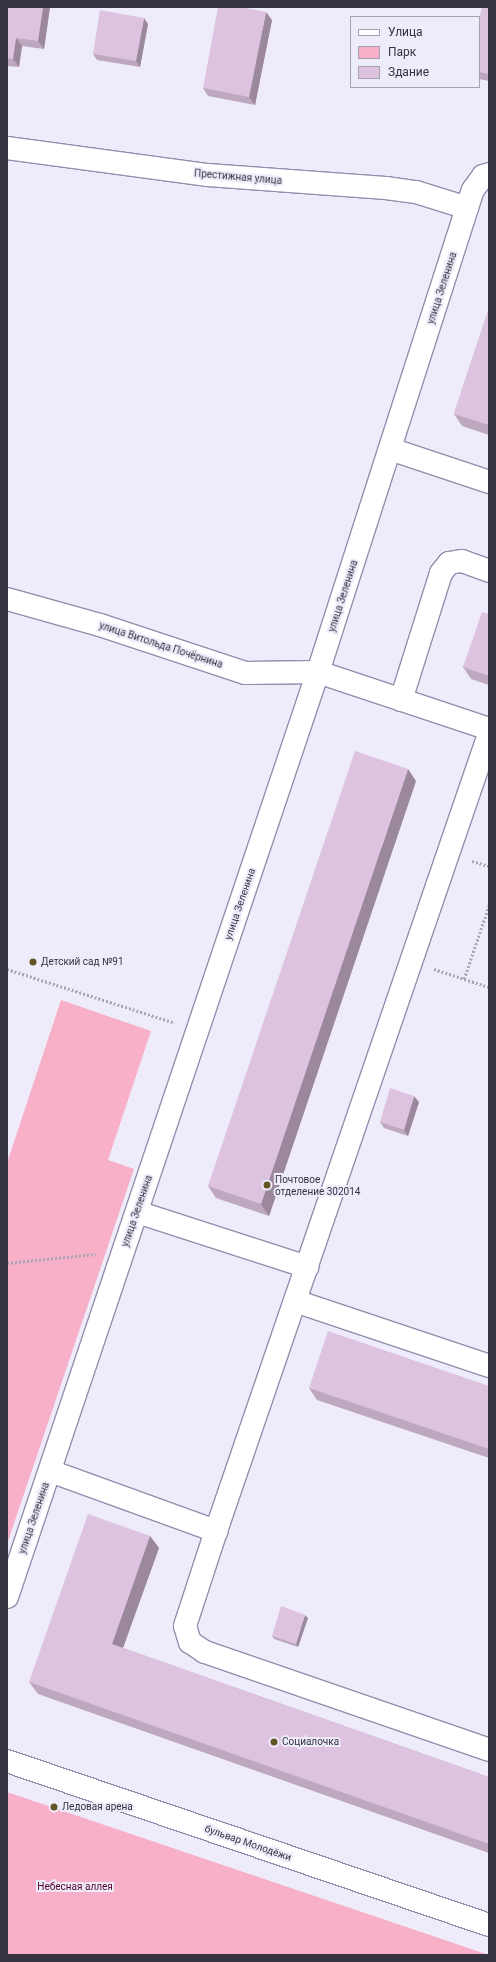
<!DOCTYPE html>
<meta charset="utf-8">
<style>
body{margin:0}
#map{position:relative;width:496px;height:1962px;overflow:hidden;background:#eeecfa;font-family:Roboto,sans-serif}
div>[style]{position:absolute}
.green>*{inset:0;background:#f8afc8}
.path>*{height:2.5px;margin-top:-1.25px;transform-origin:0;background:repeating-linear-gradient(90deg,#a8a6b4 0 2px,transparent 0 4px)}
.roads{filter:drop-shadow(1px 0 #928eae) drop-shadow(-1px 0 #928eae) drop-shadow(0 1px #928eae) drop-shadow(0 -1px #928eae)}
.minor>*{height:22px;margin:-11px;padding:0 11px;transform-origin:11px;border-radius:11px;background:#fff}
.wall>*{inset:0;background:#bea8c0}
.shaded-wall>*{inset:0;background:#9b889c}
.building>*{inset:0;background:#ddc3df}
.dots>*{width:11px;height:11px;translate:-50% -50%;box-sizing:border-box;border:2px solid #eeecfa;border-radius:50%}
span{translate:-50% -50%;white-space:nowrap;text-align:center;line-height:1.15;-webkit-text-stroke:4px #eeecfa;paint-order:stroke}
.street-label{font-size:10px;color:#353341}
.poi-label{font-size:10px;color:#353341}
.left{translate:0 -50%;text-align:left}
.park-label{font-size:10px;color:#570430}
.frame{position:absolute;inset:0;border:8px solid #353341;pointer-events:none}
.legend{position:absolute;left:350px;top:16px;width:130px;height:72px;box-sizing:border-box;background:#eeecfa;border:1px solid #a4a2b0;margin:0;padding:5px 7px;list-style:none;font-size:12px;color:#353341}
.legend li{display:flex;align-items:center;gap:8px;height:20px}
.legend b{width:20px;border:1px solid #a4a2b0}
</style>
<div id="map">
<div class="green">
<div style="clip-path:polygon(61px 1000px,151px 1031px,108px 1160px,134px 1169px,7px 1544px,7px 1163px)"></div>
<div style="clip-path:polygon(7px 1792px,489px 1955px,7px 1955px)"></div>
</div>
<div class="path">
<div style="left:472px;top:861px;width:18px;rotate:16deg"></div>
<div style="left:7px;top:969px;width:176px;rotate:17.8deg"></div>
<div style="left:434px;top:969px;width:58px;rotate:18.1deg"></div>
<div style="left:464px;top:979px;width:78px;rotate:-71.3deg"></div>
<div style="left:7px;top:1263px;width:89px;rotate:-5.8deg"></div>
</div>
<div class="roads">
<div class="minor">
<div style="left:7px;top:148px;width:203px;rotate:7.7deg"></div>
<div style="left:208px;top:175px;width:178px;rotate:4.2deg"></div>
<div style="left:386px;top:188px;width:30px;rotate:8deg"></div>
<div style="left:416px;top:192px;width:53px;rotate:17.4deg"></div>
<div style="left:390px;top:449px;width:104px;rotate:18.4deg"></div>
<div style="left:7px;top:599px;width:97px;rotate:15.6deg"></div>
<div style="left:100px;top:625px;width:153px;rotate:18.3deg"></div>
<div style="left:245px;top:673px;width:73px;rotate:-0.8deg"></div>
<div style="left:318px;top:672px;width:180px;rotate:18.4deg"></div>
<div style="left:401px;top:700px;width:133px;rotate:-72.5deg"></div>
<div style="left:441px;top:573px;width:13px;rotate:-51deg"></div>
<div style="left:449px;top:563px;width:13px;rotate:-9deg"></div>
<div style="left:462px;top:561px;width:29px;rotate:20deg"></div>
<div style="left:137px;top:1212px;width:179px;rotate:17.9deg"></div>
<div style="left:295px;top:1301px;width:205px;rotate:18.5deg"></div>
<div style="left:50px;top:1471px;width:177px;rotate:19.9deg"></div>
<div style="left:216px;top:1531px;width:100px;rotate:108.1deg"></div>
<div style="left:185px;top:1626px;width:17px;rotate:73deg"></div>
<div style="left:190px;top:1642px;width:18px;rotate:34deg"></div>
<div style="left:205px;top:1652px;width:300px;rotate:19deg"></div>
<div style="left:216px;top:1531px;width:842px;rotate:-71.09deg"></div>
<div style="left:7px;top:1597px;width:976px;rotate:-71.42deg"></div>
<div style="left:318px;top:672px;width:487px;rotate:-72.2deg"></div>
<div style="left:467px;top:208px;width:19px;rotate:-72deg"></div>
<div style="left:473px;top:190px;width:17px;rotate:-54deg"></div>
<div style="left:483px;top:176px;width:6px;rotate:-18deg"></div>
<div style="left:7px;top:1761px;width:509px;rotate:18.79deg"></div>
</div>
</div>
<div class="wall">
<div style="clip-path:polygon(7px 7px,50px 7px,44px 49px,22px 46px,19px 67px,7px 66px)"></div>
<div style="clip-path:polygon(489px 7px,489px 81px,479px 79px,479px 19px)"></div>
<div style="clip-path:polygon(272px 20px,255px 105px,208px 96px,203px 88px)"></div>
<div style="clip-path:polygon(148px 24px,140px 67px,97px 60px,93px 54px)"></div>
<div style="clip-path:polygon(489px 308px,489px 435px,462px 426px,454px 414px)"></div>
<div style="clip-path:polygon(489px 614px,489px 685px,471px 679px,463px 667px)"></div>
<div style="clip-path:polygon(416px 781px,269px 1216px,216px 1198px,208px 1186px)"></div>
<div style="clip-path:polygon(419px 1102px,408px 1136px,384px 1128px,380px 1122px)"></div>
<div style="clip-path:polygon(489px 1386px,489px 1458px,317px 1400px,309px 1388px)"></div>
<div style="clip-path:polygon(150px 1536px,159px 1548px,123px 1648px,489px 1777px,489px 1853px,38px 1694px,29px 1682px)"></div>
<div style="clip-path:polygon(308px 1618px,298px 1647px,274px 1639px,272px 1636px)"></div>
</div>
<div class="shaded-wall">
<div style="clip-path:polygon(43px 7px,50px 7px,44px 49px,38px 41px)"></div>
<div style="clip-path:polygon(266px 12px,272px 20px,255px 105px,249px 97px)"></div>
<div style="clip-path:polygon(144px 18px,148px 24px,140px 67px,136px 61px)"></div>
<div style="clip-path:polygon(16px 38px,22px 46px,19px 67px,13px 59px)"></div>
<div style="clip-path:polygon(408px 769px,416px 781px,269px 1216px,261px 1204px)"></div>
<div style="clip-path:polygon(414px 1096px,419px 1102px,408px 1136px,404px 1130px)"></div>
<div style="clip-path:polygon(150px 1536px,159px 1548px,120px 1656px,112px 1644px)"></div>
<div style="clip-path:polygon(305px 1615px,308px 1618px,298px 1647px,296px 1644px)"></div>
</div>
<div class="building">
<div style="clip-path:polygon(7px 7px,43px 7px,38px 41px,16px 38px,13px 59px,7px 58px)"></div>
<div style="clip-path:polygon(218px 7px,241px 7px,266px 12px,249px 97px,203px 88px)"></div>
<div style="clip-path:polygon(482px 7px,489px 7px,489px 74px,479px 72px,479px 19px)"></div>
<div style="clip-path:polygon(100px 10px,144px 18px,136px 61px,93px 54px)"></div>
<div style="clip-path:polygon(489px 308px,489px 425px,454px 414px)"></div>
<div style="clip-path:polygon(482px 612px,489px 614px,489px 676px,463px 667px)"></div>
<div style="clip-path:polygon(355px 751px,408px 769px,261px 1204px,208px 1186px)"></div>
<div style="clip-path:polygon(390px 1088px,414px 1096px,404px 1130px,380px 1122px)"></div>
<div style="clip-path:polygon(328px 1331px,489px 1386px,489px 1449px,309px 1388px)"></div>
<div style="clip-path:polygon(88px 1514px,150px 1536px,112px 1644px,489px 1777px,489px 1844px,29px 1682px)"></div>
<div style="clip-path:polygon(281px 1606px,305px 1615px,296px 1644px,272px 1636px)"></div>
</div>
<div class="dots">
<div style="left:33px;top:962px;background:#635522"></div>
<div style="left:267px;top:1185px;background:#635522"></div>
<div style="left:274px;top:1742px;background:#635522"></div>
<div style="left:54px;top:1807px;background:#635522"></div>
</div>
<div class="street-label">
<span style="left:238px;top:177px;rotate:5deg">Престижная улица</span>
<span style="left:442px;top:288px;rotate:-72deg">улица Зеленина</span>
<span style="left:343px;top:596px;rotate:-72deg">улица Зеленина</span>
<span style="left:161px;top:645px;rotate:18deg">улица Витольда Почёрнина</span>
<span style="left:240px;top:904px;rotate:-71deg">улица Зеленина</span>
<span style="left:137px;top:1211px;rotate:-71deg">улица Зеленина</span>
<span style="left:34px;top:1518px;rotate:-71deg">улица Зеленина</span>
<span style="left:248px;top:1843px;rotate:19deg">бульвар Молодёжи</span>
</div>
<div class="poi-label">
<span class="left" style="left:41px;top:962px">Детский сад №91</span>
<span class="left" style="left:275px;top:1185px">Почтовое<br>отделение 302014</span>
<span class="left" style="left:282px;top:1742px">Социалочка</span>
<span class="left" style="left:62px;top:1807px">Ледовая арена</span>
</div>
<div class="park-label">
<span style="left:75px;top:1887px">Небесная аллея</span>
</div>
<div class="frame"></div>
<ul class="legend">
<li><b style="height:5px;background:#fff"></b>Улица</li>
<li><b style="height:11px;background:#f8afc8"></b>Парк</li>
<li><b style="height:11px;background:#ddc3df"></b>Здание</li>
</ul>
</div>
